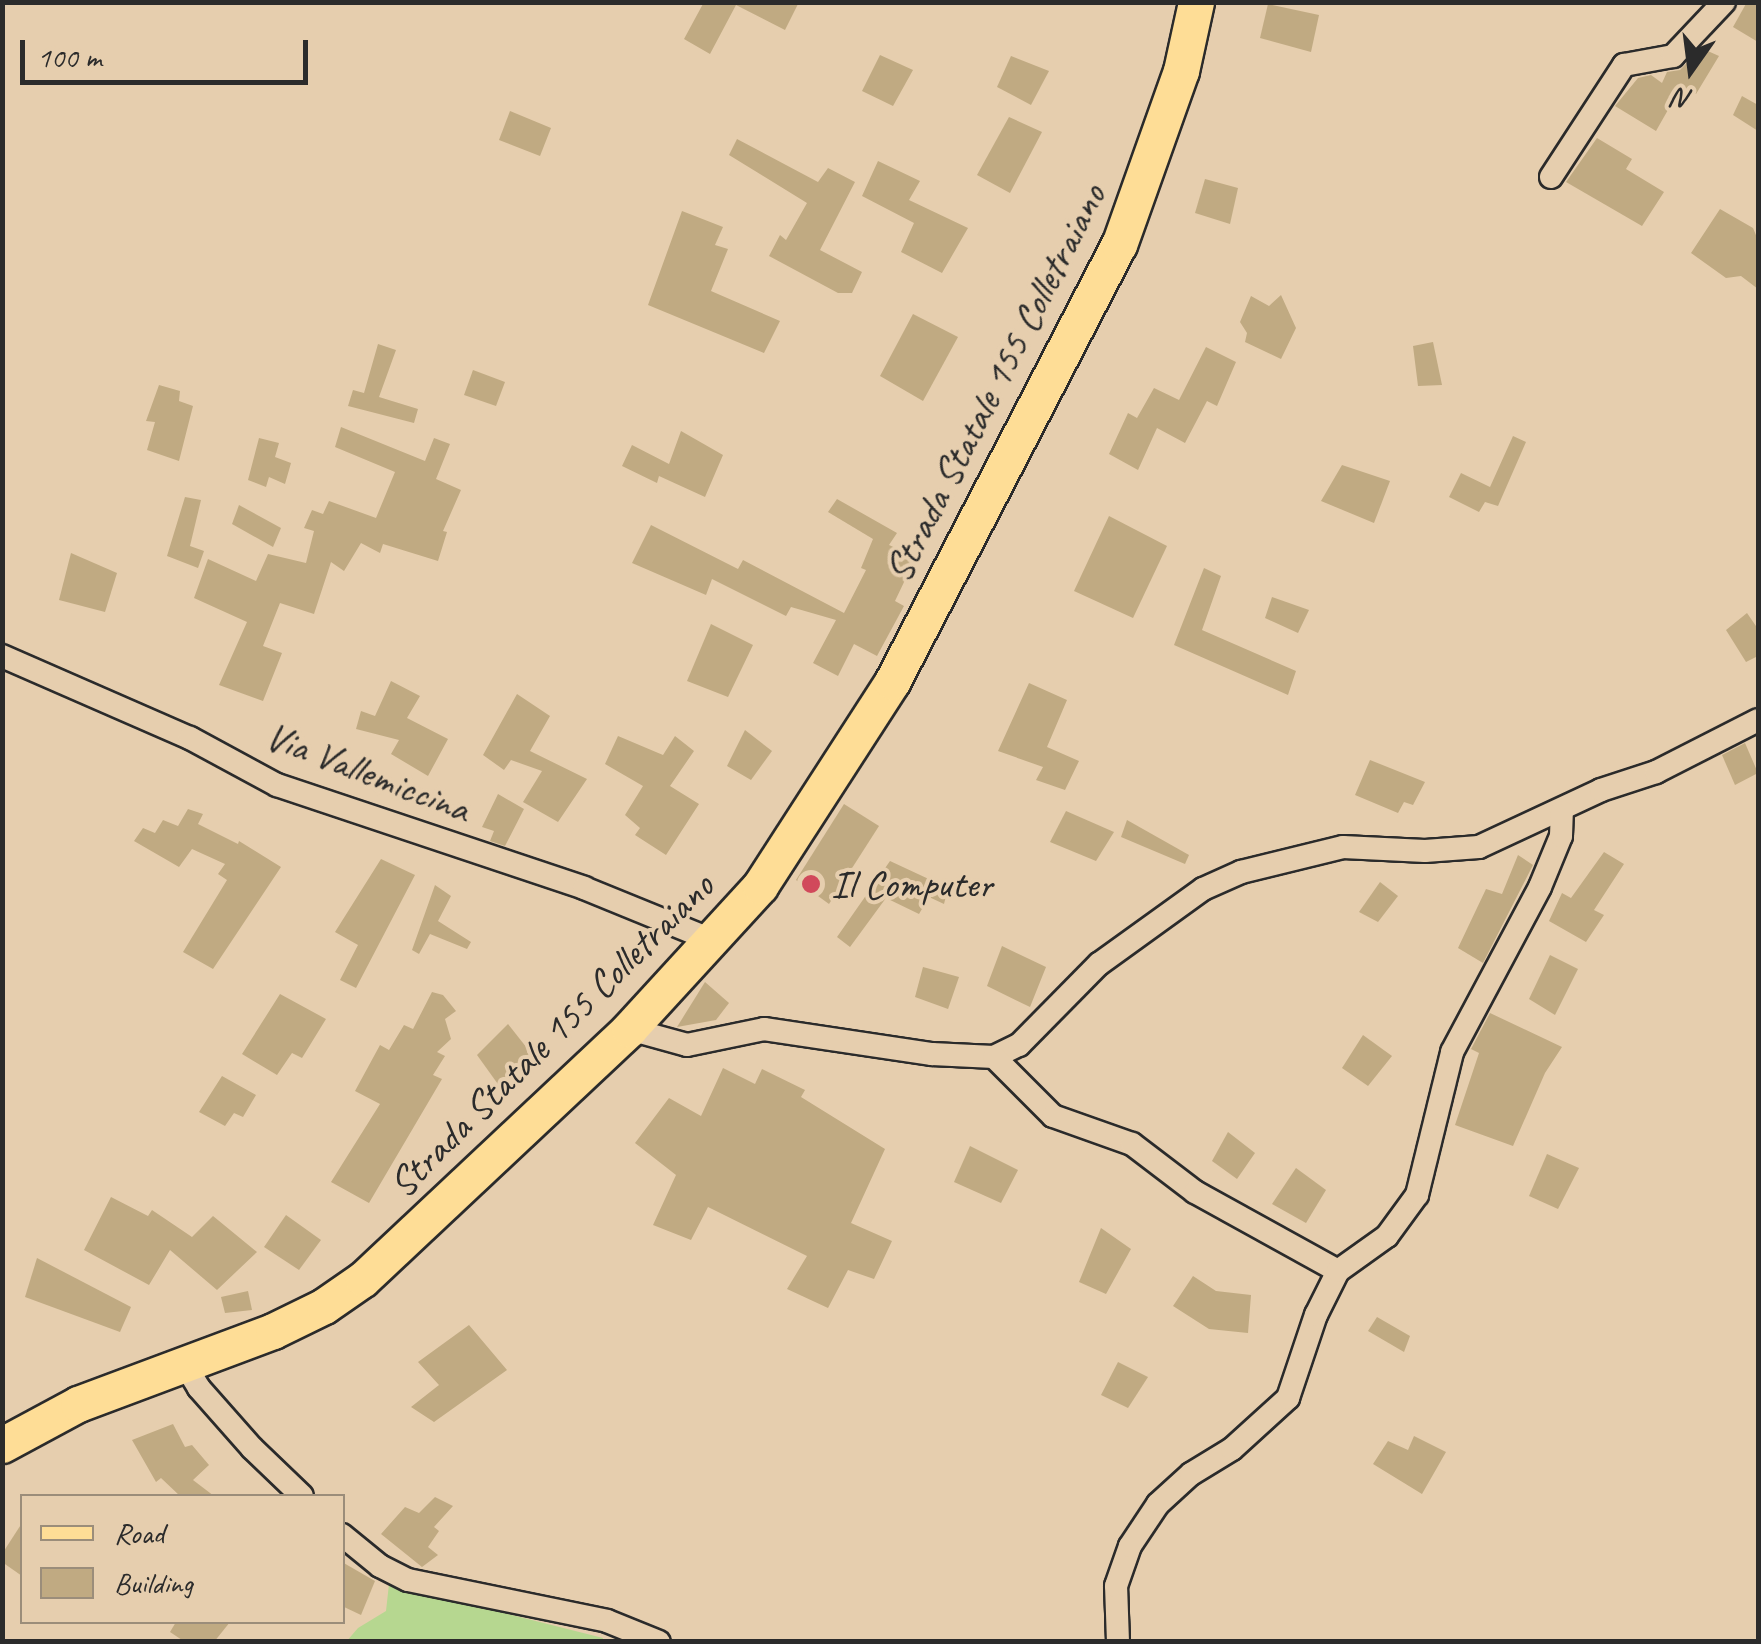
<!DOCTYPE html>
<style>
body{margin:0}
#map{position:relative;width:1761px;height:1644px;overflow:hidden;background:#e6ceae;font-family:Caveat,sans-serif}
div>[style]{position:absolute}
.green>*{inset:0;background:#b6d790}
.building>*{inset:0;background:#c0aa82}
.roads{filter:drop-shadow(2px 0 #2b2b2b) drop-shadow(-2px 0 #2b2b2b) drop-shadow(0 2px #2b2b2b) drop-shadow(0 -2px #2b2b2b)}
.minor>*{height:22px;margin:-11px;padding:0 11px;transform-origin:11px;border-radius:11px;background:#e6ceae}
.primary>*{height:35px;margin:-17.5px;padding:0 17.5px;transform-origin:17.5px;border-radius:17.5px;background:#fedd96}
.dots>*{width:28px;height:28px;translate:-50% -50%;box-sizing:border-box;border:5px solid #e6ceae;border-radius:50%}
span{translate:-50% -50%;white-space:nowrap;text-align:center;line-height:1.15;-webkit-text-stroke:8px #e6ceae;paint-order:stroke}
.street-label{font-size:40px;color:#2b2b2b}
.poi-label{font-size:40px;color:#2b2b2b}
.left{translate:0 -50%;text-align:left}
.frame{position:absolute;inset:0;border:5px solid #2b2b2b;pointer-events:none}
.legend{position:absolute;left:20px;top:1494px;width:325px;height:130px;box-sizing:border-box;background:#e6ceae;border:2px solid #9b8d7a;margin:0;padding:12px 18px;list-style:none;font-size:30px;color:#2b2b2b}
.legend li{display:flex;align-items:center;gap:20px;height:50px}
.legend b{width:50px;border:2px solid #9b8d7a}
.north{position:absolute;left:1641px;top:20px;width:100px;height:100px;-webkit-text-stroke:8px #e6ceae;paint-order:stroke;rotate:194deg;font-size:28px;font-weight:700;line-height:40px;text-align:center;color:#2b2b2b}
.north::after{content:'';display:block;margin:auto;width:35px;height:45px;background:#2b2b2b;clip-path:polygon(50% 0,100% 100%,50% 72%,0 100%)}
.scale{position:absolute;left:20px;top:40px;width:288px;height:45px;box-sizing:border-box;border:5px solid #2b2b2b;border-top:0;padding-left:12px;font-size:30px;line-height:35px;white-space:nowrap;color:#2b2b2b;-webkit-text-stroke:8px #e6ceae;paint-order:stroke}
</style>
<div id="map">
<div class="green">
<div style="clip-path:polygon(389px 1584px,603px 1638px,602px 1642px,346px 1642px,358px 1628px,386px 1611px)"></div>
</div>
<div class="building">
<div style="clip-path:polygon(704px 2px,799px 2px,785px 30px,736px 5px,710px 54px,684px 39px)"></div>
<div style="clip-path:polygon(1747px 2px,1758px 2px,1758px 42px,1733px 27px)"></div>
<div style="clip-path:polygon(1268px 4px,1319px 15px,1311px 52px,1260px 38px)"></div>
<div style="clip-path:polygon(1701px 48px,1719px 56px,1696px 94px,1681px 87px,1656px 131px,1615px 106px,1638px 78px,1651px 75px,1662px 83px,1667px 72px,1680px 70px)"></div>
<div style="clip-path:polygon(880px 55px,913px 70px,893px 106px,862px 91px)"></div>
<div style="clip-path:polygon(1011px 56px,1049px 71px,1031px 105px,997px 87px)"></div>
<div style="clip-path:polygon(1742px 96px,1758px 105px,1758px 131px,1733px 115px)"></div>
<div style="clip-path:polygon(510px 111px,551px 128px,540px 156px,499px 140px)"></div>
<div style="clip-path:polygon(1009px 117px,1042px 132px,1010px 193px,977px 175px)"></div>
<div style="clip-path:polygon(1597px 138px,1632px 159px,1626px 169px,1664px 192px,1642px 226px,1566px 182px)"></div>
<div style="clip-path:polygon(737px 139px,818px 182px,828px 168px,855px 182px,820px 250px,862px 272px,852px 293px,838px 293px,769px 256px,780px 235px,786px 240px,807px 203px,729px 155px)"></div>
<div style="clip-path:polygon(878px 161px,920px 181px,909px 200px,968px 228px,942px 273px,901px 252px,914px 223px,862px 196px)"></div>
<div style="clip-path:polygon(1205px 179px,1238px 188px,1230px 224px,1195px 213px)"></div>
<div style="clip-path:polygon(1720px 209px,1753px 228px,1758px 240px,1758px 289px,1741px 276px,1726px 278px,1691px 253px)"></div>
<div style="clip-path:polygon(682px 211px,723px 227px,715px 245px,728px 249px,711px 291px,780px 321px,764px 353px,648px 305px)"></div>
<div style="clip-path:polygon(1281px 295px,1296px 328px,1281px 359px,1245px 342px,1247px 333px,1240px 322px,1251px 296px,1269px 306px)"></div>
<div style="clip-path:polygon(913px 314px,958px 337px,923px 401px,880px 376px)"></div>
<div style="clip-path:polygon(1433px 342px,1442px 385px,1418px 386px,1413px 346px)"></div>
<div style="clip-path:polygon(378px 344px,396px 350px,379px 397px,418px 409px,414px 423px,348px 406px,353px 390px,364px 393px)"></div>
<div style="clip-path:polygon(1206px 347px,1236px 362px,1217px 406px,1207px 401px,1185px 443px,1157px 428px,1138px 470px,1109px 454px,1128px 413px,1137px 418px,1154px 388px,1179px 400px)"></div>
<div style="clip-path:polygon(473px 370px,505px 382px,496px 406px,464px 395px)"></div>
<div style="clip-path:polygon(159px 385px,180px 391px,179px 401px,193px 406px,179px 461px,147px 450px,155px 422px,146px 421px)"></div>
<div style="clip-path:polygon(341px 427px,425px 461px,434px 438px,450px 444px,436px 479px,461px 490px,443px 531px,447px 532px,438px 561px,383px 544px,380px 553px,361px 543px,344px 571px,331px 562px,314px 614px,280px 603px,263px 646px,282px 653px,263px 701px,219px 685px,247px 622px,194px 598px,208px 559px,256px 581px,268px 554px,306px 563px,314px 531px,304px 528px,312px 510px,323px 514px,329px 501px,376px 518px,395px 472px,335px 447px)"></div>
<div style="clip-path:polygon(681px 431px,723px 455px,705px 497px,659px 476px,657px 483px,622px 466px,632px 445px,669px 464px)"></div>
<div style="clip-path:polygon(1513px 436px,1526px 442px,1498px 506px,1485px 502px,1479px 512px,1449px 497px,1461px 473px,1490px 487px)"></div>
<div style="clip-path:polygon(259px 438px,279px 443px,275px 457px,291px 463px,285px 484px,269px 477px,266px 487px,248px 480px)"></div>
<div style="clip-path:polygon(1342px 465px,1390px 481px,1374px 523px,1321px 501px)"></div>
<div style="clip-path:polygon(185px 497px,201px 500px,190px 546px,204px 551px,198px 568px,167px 556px)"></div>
<div style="clip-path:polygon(837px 499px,897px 533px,889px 545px,916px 557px,895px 601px,904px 606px,877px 656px,854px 644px,838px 676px,813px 663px,836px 620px,791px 607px,786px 616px,712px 579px,706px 595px,632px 563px,651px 525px,738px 569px,743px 560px,844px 613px,866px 570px,861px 568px,873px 539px,828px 512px)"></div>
<div style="clip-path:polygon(239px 505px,281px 528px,273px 547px,232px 524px)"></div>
<div style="clip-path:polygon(1109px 516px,1167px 546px,1133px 618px,1074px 591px)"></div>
<div style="clip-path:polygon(71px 553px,117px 573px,105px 612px,59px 600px)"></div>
<div style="clip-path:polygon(1204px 568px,1221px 576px,1202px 630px,1296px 671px,1288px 695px,1174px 645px)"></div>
<div style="clip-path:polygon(1272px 597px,1309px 610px,1298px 633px,1265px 618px)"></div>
<div style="clip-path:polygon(1747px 613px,1758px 629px,1758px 656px,1746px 662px,1726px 630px)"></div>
<div style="clip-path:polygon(711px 624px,753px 645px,728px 697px,687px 681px)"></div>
<div style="clip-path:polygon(391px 681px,420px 696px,407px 718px,448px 739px,428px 776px,391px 754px,399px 740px,356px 729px,361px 711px,375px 716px)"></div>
<div style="clip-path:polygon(1029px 683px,1067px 700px,1047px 747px,1079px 761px,1065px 790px,1036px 780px,1043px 767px,998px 751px)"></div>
<div style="clip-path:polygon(517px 694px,550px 716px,530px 751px,587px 779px,558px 822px,523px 802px,542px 771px,511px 760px,504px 770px,483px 755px)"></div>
<div style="clip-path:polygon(745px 730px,772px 751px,751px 780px,727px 766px)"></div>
<div style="clip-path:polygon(618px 736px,663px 755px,675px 736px,694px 751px,670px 786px,699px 804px,666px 855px,635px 835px,640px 828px,625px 815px,643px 786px,605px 764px)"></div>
<div style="clip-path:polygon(1745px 743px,1758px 773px,1735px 785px,1722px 755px)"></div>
<div style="clip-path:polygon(1370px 760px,1425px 782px,1413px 805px,1404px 802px,1398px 813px,1355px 795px)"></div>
<div style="clip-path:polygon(498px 794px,524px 809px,505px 846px,490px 841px,494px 831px,482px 827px)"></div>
<div style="clip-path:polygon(844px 804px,879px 826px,829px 904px,796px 880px)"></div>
<div style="clip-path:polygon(188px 809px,203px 814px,198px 824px,238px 844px,239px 841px,281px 867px,213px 969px,183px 952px,227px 880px,218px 874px,225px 864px,192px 849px,179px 867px,134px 841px,143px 828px,155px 833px,163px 820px,178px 826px)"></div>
<div style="clip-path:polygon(1066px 811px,1114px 832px,1096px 861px,1050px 842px)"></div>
<div style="clip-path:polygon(1127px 820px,1189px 855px,1185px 864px,1121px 837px)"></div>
<div style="clip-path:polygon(1604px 852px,1624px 864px,1594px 910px,1604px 915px,1586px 942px,1549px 921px,1562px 893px,1571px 898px)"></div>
<div style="clip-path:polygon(1518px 855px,1533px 865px,1483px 963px,1458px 948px,1486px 889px,1502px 894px)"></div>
<div style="clip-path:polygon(381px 859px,415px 875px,356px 988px,340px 980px,358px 945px,335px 932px)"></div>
<div style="clip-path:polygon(890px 861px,948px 888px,944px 904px,929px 897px,919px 914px,886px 898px,850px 947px,837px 937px)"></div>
<div style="clip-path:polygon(1380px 882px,1398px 896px,1378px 922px,1359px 912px)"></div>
<div style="clip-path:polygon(435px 885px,451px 896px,438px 921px,471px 942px,467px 949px,430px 934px,419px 954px,412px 950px)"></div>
<div style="clip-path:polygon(1002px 946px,1046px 967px,1030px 1007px,987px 986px)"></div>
<div style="clip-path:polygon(1550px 955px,1578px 969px,1555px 1015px,1529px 999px)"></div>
<div style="clip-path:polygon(923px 967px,959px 977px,948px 1009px,915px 997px)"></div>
<div style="clip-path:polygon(705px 982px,729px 1003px,716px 1020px,677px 1027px)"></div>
<div style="clip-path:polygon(432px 992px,443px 995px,456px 1011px,445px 1019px,451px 1039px,437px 1052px,445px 1056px,433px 1075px,442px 1079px,369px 1203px,331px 1182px,380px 1104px,355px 1091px,380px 1045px,389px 1050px,404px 1025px,413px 1029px)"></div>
<div style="clip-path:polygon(280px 994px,326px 1019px,302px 1058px,292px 1053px,277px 1075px,242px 1054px)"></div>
<div style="clip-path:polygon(1490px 1013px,1562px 1047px,1545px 1073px,1513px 1146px,1455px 1125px,1479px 1053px,1471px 1049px)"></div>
<div style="clip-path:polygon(508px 1024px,534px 1057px,500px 1087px,477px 1055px)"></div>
<div style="clip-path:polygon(1363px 1035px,1392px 1056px,1368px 1086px,1342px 1068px)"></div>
<div style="clip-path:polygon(723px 1068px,755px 1084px,762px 1069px,805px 1090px,801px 1097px,885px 1149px,851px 1223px,892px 1241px,874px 1279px,848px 1270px,828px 1308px,787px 1289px,807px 1256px,708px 1207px,691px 1240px,653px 1225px,676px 1175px,635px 1143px,669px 1098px,701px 1116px)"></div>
<div style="clip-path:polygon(222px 1076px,256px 1095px,243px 1117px,234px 1113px,225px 1126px,199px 1112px)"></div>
<div style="clip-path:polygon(1228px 1132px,1255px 1153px,1237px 1179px,1212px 1161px)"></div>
<div style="clip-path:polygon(970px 1146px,1018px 1170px,1001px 1203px,954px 1182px)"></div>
<div style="clip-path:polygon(1547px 1154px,1579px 1168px,1558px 1209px,1529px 1196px)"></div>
<div style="clip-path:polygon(1296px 1168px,1326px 1190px,1306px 1223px,1272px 1204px)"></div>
<div style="clip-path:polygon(111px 1197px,148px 1216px,152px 1210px,192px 1237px,213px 1216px,257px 1252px,217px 1290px,170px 1250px,149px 1285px,84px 1250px)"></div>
<div style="clip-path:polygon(286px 1215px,321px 1240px,299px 1270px,264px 1247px)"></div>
<div style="clip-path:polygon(1101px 1228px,1131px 1249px,1106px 1294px,1079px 1282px)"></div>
<div style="clip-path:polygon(37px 1258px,131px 1307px,120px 1332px,25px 1297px)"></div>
<div style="clip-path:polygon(1193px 1276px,1216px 1291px,1251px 1295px,1248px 1333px,1209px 1329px,1173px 1306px)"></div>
<div style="clip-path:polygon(248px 1291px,252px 1310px,225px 1313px,221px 1297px)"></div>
<div style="clip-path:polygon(1377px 1317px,1410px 1336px,1404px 1352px,1368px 1331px)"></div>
<div style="clip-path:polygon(469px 1325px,507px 1370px,434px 1422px,411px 1407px,439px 1385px,418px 1362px)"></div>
<div style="clip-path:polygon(1118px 1362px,1148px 1377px,1128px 1408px,1101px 1395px)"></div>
<div style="clip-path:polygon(173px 1424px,185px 1447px,192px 1445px,209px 1465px,193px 1480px,214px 1496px,180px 1496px,161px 1478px,156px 1482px,132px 1440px)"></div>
<div style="clip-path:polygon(1414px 1436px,1446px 1452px,1422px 1494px,1373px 1464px,1388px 1441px,1408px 1450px)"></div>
<div style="clip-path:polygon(435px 1497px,453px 1506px,434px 1527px,439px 1531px,428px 1547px,438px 1555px,422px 1567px,381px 1534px,405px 1507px,419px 1513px)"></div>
<div style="clip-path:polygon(22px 1523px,22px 1576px,2px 1562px,2px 1554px)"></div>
<div style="clip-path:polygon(342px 1562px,375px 1581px,361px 1615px,342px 1606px)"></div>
<div style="clip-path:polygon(176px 1622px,230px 1622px,214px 1642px,185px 1642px,170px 1632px)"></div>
</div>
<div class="roads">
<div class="minor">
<div style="left:1551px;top:177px;width:134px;rotate:-56.9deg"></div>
<div style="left:1624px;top:65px;width:50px;rotate:-10.4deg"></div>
<div style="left:1673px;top:56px;width:74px;rotate:-46.6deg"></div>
<div style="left:2px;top:656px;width:205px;rotate:23.6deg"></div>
<div style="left:190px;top:738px;width:99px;rotate:28.4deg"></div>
<div style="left:277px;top:785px;width:324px;rotate:18.5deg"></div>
<div style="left:584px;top:888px;width:140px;rotate:22.2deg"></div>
<div style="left:629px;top:1029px;width:60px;rotate:15.4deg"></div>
<div style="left:687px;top:1045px;width:79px;rotate:-11.7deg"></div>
<div style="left:764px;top:1029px;width:170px;rotate:8.5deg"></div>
<div style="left:932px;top:1054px;width:62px;rotate:2.8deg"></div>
<div style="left:994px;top:1057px;width:28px;rotate:-26deg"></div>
<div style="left:1019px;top:1045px;width:114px;rotate:-45.4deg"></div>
<div style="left:1099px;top:964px;width:128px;rotate:-35.8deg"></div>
<div style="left:1203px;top:889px;width:42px;rotate:-24.1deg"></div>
<div style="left:1241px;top:872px;width:105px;rotate:-13.8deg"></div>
<div style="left:1343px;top:847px;width:82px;rotate:2.8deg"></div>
<div style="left:1425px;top:851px;width:54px;rotate:-4.2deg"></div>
<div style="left:1479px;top:847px;width:135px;rotate:-25deg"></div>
<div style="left:1601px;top:790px;width:58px;rotate:-18.1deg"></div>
<div style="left:1656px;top:772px;width:114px;rotate:-27deg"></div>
<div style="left:994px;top:1057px;width:83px;rotate:45deg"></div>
<div style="left:1053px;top:1116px;width:84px;rotate:19.5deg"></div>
<div style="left:1132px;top:1144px;width:79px;rotate:37.3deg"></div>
<div style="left:1195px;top:1192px;width:163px;rotate:28.9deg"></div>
<div style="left:184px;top:1363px;width:29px;rotate:59deg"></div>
<div style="left:199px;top:1388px;width:80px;rotate:48.5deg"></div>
<div style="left:252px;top:1448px;width:69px;rotate:43.8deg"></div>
<div style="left:342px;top:1535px;width:49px;rotate:39.2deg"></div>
<div style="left:380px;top:1566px;width:31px;rotate:27deg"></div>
<div style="left:408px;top:1580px;width:203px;rotate:11.6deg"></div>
<div style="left:607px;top:1621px;width:56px;rotate:22deg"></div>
<div style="left:1118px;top:1642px;width:56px;rotate:-92deg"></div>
<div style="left:1116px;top:1586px;width:42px;rotate:-70.7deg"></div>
<div style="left:1130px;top:1546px;width:50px;rotate:-56.3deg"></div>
<div style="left:1158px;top:1504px;width:45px;rotate:-42.3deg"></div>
<div style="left:1191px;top:1474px;width:48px;rotate:-31.4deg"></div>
<div style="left:1232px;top:1449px;width:76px;rotate:-42.3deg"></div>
<div style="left:1288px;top:1398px;width:88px;rotate:-71.4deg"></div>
<div style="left:1316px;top:1315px;width:49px;rotate:-63.4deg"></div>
<div style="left:1338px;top:1271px;width:60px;rotate:-35.5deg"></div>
<div style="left:1387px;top:1236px;width:51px;rotate:-53.8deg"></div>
<div style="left:1417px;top:1195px;width:147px;rotate:-76.2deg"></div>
<div style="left:1452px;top:1052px;width:187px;rotate:-61.9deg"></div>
<div style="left:1540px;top:887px;width:55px;rotate:-67.6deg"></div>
<div style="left:1561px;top:836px;width:24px;rotate:-88deg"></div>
</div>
<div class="primary">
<div style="left:2px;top:1445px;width:86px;rotate:-28.3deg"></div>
<div style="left:78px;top:1404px;width:208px;rotate:-20.5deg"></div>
<div style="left:273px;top:1331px;width:57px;rotate:-26.1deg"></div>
<div style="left:324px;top:1306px;width:47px;rotate:-34.7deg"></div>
<div style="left:363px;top:1279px;width:365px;rotate:-43.2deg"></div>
<div style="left:629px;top:1029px;width:194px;rotate:-47.5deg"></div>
<div style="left:760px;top:886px;width:243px;rotate:-57.1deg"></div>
<div style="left:892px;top:682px;width:492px;rotate:-62.6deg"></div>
<div style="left:1119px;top:245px;width:185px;rotate:-70.4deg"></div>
<div style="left:1181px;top:71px;width:71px;rotate:-77.7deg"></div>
</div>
</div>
<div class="dots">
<div style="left:811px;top:884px;background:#d1495b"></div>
</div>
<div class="street-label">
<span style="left:995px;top:383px;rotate:-63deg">Strada Statale 155 Colletraiano</span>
<span style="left:368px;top:772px;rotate:21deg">Via Vallemiccina</span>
<span style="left:551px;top:1035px;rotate:-45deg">Strada Statale 155 Colletraiano</span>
</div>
<div class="poi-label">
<span class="left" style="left:831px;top:884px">Il Computer</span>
</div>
<div class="frame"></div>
<ul class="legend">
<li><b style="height:12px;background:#fedd96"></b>Road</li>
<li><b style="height:28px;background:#c0aa82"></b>Building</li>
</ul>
<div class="north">N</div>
<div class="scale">100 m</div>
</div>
